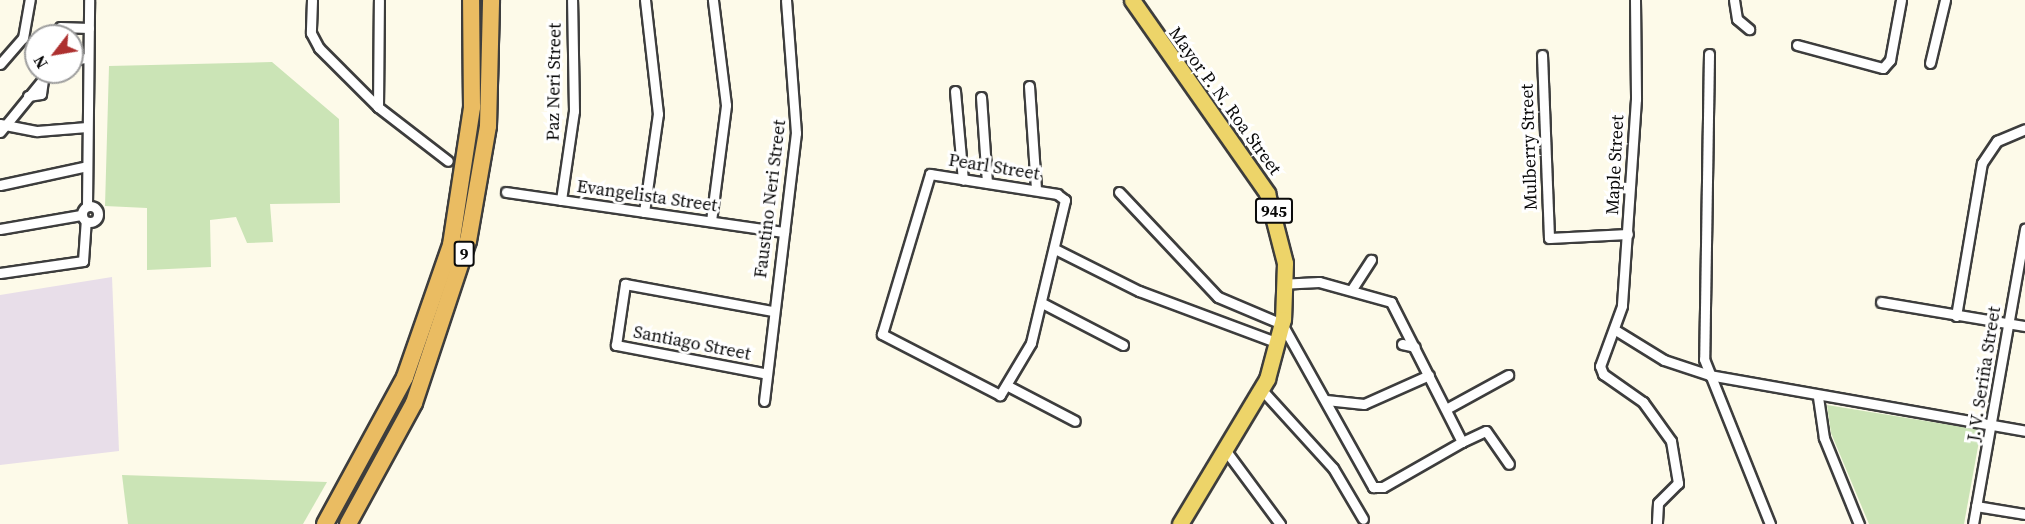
<!DOCTYPE html>
<meta charset="utf-8">
<style>
body{margin:0}
#map{position:relative;width:2025px;height:524px;overflow:hidden;background:#fdfae9;font-family:"Source Serif 4",serif}
div>[style]{position:absolute}
.industrial>*{inset:0;background:#e8dee9}
.green>*{inset:0;background:#cbe4b6}
.roads{filter:drop-shadow(2px 0 #3d3d3d) drop-shadow(-2px 0 #3d3d3d) drop-shadow(0 2px #3d3d3d) drop-shadow(0 -2px #3d3d3d)}
.minor>*{height:9px;margin:-4.5px;padding:0 4.5px;transform-origin:4.5px;border-radius:4.5px;background:#fff}
.minor>.ring{margin:-4.5px;padding:0;box-sizing:content-box;background:none;border:9px solid #fff;border-radius:50%}
.primary>*{height:15px;margin:-7.5px;padding:0 7.5px;transform-origin:7.5px;border-radius:7.5px;background:#edd469}
.trunk>*{height:16px;margin:-8px;padding:0 8px;transform-origin:8px;border-radius:8px;background:#eabc62}
span{translate:-50% -50%;white-space:nowrap;text-align:center;line-height:1.15;-webkit-text-stroke:6px #fff;paint-order:stroke}
.shield-label span{padding:2px 4px;background:#fff;border:2px solid;border-radius:4px;-webkit-text-stroke-width:0}
.shield-label{font-size:16px;color:#0a0a0a;font-weight:700}
.street-label{font-size:18px;color:#0a0a0a}
.north{position:absolute;left:24px;top:24px;width:60px;height:60px;box-sizing:border-box;background:#fff;border:2px solid #9d9d9d;border-radius:50%;rotate:239deg;font-size:16px;font-weight:700;line-height:24px;text-align:center;color:#0a0a0a}
.north::after{content:'';display:block;margin:auto;width:21px;height:27px;background:#ad302f;clip-path:polygon(50% 0,100% 100%,50% 72%,0 100%)}
</style>
<div id="map">
<div class="industrial">
<div style="clip-path:polygon(112px 277px,119px 451px,0 465px,0 295px)"></div>
</div>
<div class="green">
<div style="clip-path:polygon(272px 62px,339px 119px,340px 203px,270px 204px,273px 242px,247px 243px,236px 217px,210px 220px,211px 267px,147px 270px,147px 208px,105px 206px,109px 66px)"></div>
<div style="clip-path:polygon(1827px 405px,1981px 430px,1964px 524px,1869px 524px,1831px 433px)"></div>
<div style="clip-path:polygon(122px 475px,327px 482px,303px 524px,128px 524px)"></div>
</div>
<div class="roads">
<div class="minor">
<div style="left:312px;top:0;width:33px;rotate:92deg"></div>
<div style="left:311px;top:33px;width:17px;rotate:62deg"></div>
<div style="left:319px;top:48px;width:83px;rotate:45deg"></div>
<div style="left:378px;top:107px;width:88px;rotate:37.6deg"></div>
<div style="left:1635px;top:0;width:99px;rotate:89.4deg"></div>
<div style="left:1636px;top:99px;width:207px;rotate:93.9deg"></div>
<div style="left:1622px;top:306px;width:64px;rotate:110.1deg"></div>
<div style="left:1600px;top:366px;width:9px;rotate:69deg"></div>
<div style="left:1603px;top:374px;width:49px;rotate:35deg"></div>
<div style="left:1643px;top:402px;width:48px;rotate:54.3deg"></div>
<div style="left:1671px;top:441px;width:43px;rotate:80.5deg"></div>
<div style="left:1678px;top:483px;width:28px;rotate:135deg"></div>
<div style="left:1658px;top:503px;width:21px;rotate:93deg"></div>
<div style="left:1734px;top:0;width:19px;rotate:81deg"></div>
<div style="left:1737px;top:19px;width:16px;rotate:40deg"></div>
<div style="left:60px;top:27px;width:29px;rotate:2deg"></div>
<div style="left:1797px;top:45px;width:89px;rotate:15deg"></div>
<div style="left:1883px;top:68px;width:11px;rotate:-49deg"></div>
<div style="left:1890px;top:60px;width:61px;rotate:-79.6deg"></div>
<div style="left:1709px;top:54px;width:305px;rotate:90.9deg"></div>
<div style="left:1704px;top:359px;width:178px;rotate:68.2deg"></div>
<div style="left:1542px;top:55px;width:183px;rotate:87.8deg"></div>
<div style="left:1549px;top:238px;width:79px;rotate:-2.9deg"></div>
<div style="left:72px;top:60px;width:15px;rotate:-8deg"></div>
<div style="left:1930px;top:63px;width:65px;rotate:-76.6deg"></div>
<div style="left:0;top:64px;width:35px;rotate:-49deg"></div>
<div style="left:23px;top:38px;width:39px;rotate:-80deg"></div>
<div style="left:1029px;top:86px;width:104px;rotate:86.1deg"></div>
<div style="left:955px;top:91px;width:89px;rotate:84.9deg"></div>
<div style="left:28px;top:96px;width:13px;rotate:-9deg"></div>
<div style="left:41px;top:94px;width:15px;rotate:-82deg"></div>
<div style="left:981px;top:97px;width:86px;rotate:86deg"></div>
<div style="left:378px;top:107px;width:107px;rotate:-89.5deg"></div>
<div style="left:0;top:124px;width:38px;rotate:11deg"></div>
<div style="left:37px;top:131px;width:50px;rotate:-4.6deg"></div>
<div style="left:0;top:132px;width:77px;rotate:-50.8deg"></div>
<div style="left:930px;top:174px;width:129px;rotate:8.9deg"></div>
<div style="left:1057px;top:194px;width:10px;rotate:37deg"></div>
<div style="left:1065px;top:200px;width:147px;rotate:103.4deg"></div>
<div style="left:1031px;top:343px;width:61px;rotate:120.8deg"></div>
<div style="left:1000px;top:395px;width:133px;rotate:-152.7deg"></div>
<div style="left:882px;top:334px;width:167px;rotate:-73.3deg"></div>
<div style="left:0;top:185px;width:89px;rotate:-12.3deg"></div>
<div style="left:506px;top:192px;width:281px;rotate:8.2deg"></div>
<div style="left:1119px;top:192px;width:144px;rotate:46.7deg"></div>
<div style="left:1218px;top:297px;width:69px;rotate:22.9deg"></div>
<div style="left:1282px;top:324px;width:187px;rotate:60.8deg"></div>
<div style="left:1373px;top:487px;width:10px"></div>
<div style="left:1383px;top:487px;width:91px;rotate:-29.7deg"></div>
<div style="left:1462px;top:442px;width:157px;rotate:-116.9deg"></div>
<div style="left:1391px;top:302px;width:75px;rotate:-164.5deg"></div>
<div style="left:1319px;top:282px;width:35px;rotate:177deg"></div>
<div style="left:561px;top:200px;width:90px;rotate:-81.7deg"></div>
<div style="left:574px;top:111px;width:111px;rotate:-91deg"></div>
<div class="ring" style="left:82px;top:206px;width:7px;height:7px"></div>
<div style="left:87px;top:206px;width:206px;rotate:-89.4deg"></div>
<div style="left:644px;top:212px;width:99px;rotate:-81.9deg"></div>
<div style="left:658px;top:114px;width:115px;rotate:-96.5deg"></div>
<div style="left:711px;top:221px;width:117px;rotate:-82.6deg"></div>
<div style="left:726px;top:105px;width:106px;rotate:-97.1deg"></div>
<div style="left:0;top:229px;width:82px;rotate:-9.8deg"></div>
<div style="left:1057px;top:250px;width:92px;rotate:26.6deg"></div>
<div style="left:1139px;top:291px;width:148px;rotate:20.5deg"></div>
<div style="left:0;top:273px;width:84px;rotate:-8.2deg"></div>
<div style="left:83px;top:261px;width:39px;rotate:-86deg"></div>
<div style="left:1352px;top:289px;width:35px;rotate:-57deg"></div>
<div style="left:1881px;top:302px;width:146px;rotate:9.5deg"></div>
<div style="left:1044px;top:304px;width:89px;rotate:27.4deg"></div>
<div style="left:1956px;top:316px;width:155px;rotate:-80.4deg"></div>
<div style="left:1982px;top:163px;width:27px;rotate:-56deg"></div>
<div style="left:1997px;top:141px;width:30px;rotate:-23deg"></div>
<div style="left:1617px;top:331px;width:55px;rotate:31.7deg"></div>
<div style="left:1664px;top:360px;width:47px;rotate:18.4deg"></div>
<div style="left:1709px;top:375px;width:321px;rotate:10deg"></div>
<div style="left:1402px;top:344px;width:13px;rotate:13deg"></div>
<div style="left:763px;top:373px;width:150px;rotate:-169.2deg"></div>
<div style="left:616px;top:345px;width:62px;rotate:-81.6deg"></div>
<div style="left:625px;top:284px;width:149px;rotate:10.4deg"></div>
<div style="left:1010px;top:387px;width:73px;rotate:27.6deg"></div>
<div style="left:1262px;top:390px;width:105px;rotate:47.7deg"></div>
<div style="left:1333px;top:468px;width:59px;rotate:59.5deg"></div>
<div style="left:1818px;top:397px;width:41px;rotate:81.7deg"></div>
<div style="left:1824px;top:438px;width:93px;rotate:67.9deg"></div>
<div style="left:1326px;top:400px;width:38px;rotate:6deg"></div>
<div style="left:1364px;top:404px;width:71px;rotate:-24deg"></div>
<div style="left:764px;top:401px;width:270px;rotate:-83.2deg"></div>
<div style="left:796px;top:133px;width:133px;rotate:-94.3deg"></div>
<div style="left:1446px;top:409px;width:71px;rotate:-28.7deg"></div>
<div style="left:1462px;top:442px;width:26px;rotate:-25deg"></div>
<div style="left:1486px;top:431px;width:40px;rotate:55.1deg"></div>
<div style="left:1226px;top:451px;width:91px;rotate:53.5deg"></div>
<div style="left:1976px;top:506px;width:50px;rotate:9.3deg"></div>
<div style="left:1973px;top:524px;width:300px;rotate:-80deg"></div>
</div>
<div class="primary">
<div style="left:1132px;top:0;width:236px;rotate:55deg"></div>
<div style="left:1267px;top:193px;width:72px;rotate:75.6deg"></div>
<div style="left:1285px;top:263px;width:56px;rotate:92deg"></div>
<div style="left:1283px;top:319px;width:62px;rotate:104.9deg"></div>
<div style="left:1267px;top:379px;width:169px;rotate:121deg"></div>
</div>
<div class="trunk">
<div style="left:325px;top:524px;width:167px;rotate:-61.4deg"></div>
<div style="left:405px;top:377px;width:140px;rotate:-70.8deg"></div>
<div style="left:451px;top:245px;width:140px;rotate:-81.3deg"></div>
<div style="left:472px;top:107px;width:107px;rotate:-90.5deg"></div>
<div style="left:348px;top:524px;width:138px;rotate:-61.4deg"></div>
<div style="left:414px;top:403px;width:171px;rotate:-71.6deg"></div>
<div style="left:468px;top:241px;width:117px;rotate:-80.1deg"></div>
<div style="left:488px;top:126px;width:126px;rotate:-88.6deg"></div>
</div>
</div>
<div class="shield-label">
<span style="left:1274px;top:211px">945</span>
<span style="left:464px;top:254px">9</span>
</div>
<div class="street-label">
<span style="left:554px;top:82px;rotate:-89deg">Paz Neri Street</span>
<span style="left:1225px;top:101px;rotate:54deg">Mayor P. N. Roa Street</span>
<span style="left:1529px;top:147px;rotate:-92deg">Mulberry Street</span>
<span style="left:1615px;top:165px;rotate:-87deg">Maple Street</span>
<span style="left:994px;top:167px;rotate:9deg">Pearl Street</span>
<span style="left:647px;top:196px;rotate:8deg">Evangelista Street</span>
<span style="left:770px;top:199px;rotate:-83deg">Faustino Neri Street</span>
<span style="left:692px;top:343px;rotate:11deg">Santiago Street</span>
<span style="left:1984px;top:374px;rotate:-81deg">J. V. Seriña Street</span>
</div>
<div class="north">N</div>
</div>
